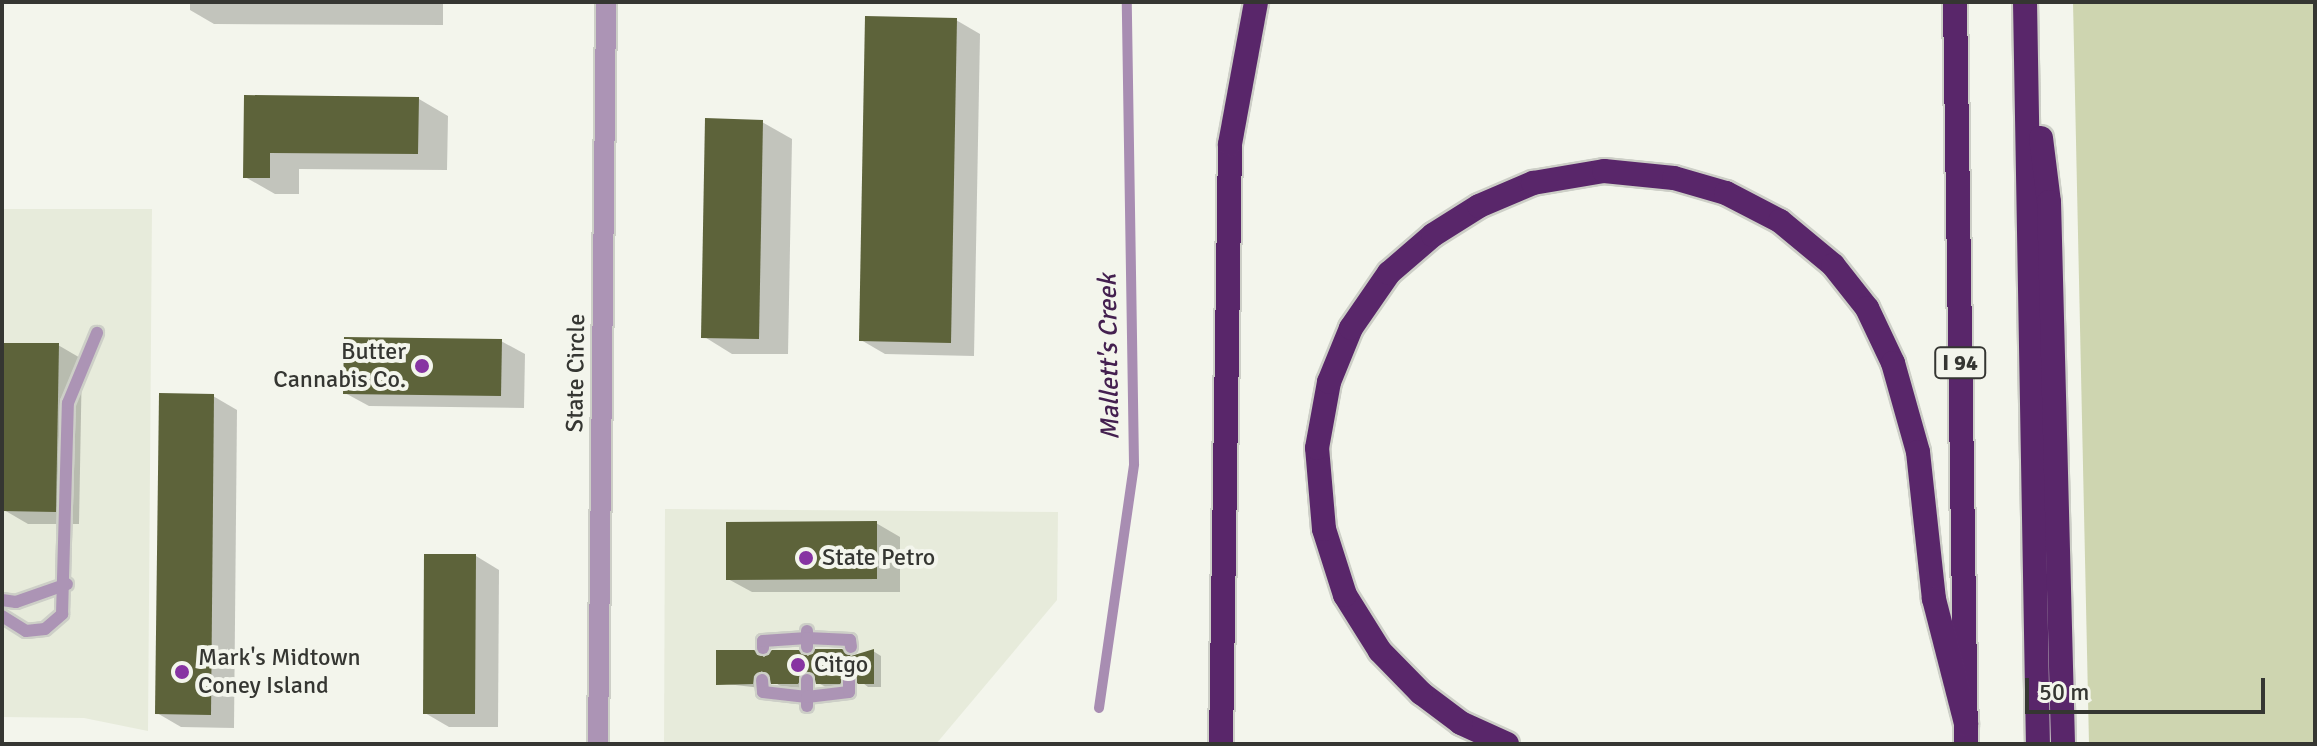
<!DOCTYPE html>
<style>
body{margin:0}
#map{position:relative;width:2317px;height:746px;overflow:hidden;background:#f3f5ec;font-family:Signika,sans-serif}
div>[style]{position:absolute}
.built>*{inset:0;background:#e7ebdb}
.green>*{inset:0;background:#ced5b0}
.shadow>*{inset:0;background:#0003}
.stream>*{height:10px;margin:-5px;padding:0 5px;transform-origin:5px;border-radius:5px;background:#a88db2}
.building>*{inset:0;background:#5d633a}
.roads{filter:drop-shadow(2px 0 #cdcfc7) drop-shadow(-2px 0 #cdcfc7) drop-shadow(0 2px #cdcfc7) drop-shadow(0 -2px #cdcfc7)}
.service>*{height:12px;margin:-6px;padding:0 6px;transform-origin:6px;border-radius:6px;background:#ac94b5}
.minor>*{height:20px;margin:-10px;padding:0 10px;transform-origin:10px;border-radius:10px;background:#ac94b5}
.motorway>*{height:24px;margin:-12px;padding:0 12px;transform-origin:12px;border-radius:12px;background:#59266a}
.dots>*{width:22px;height:22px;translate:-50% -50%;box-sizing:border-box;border:4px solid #f3f5ec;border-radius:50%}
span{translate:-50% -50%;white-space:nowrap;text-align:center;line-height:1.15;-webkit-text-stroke:8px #f3f5ec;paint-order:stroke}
.shield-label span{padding:2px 6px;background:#f3f5ec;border:2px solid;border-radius:6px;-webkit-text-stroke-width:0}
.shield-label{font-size:22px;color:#353632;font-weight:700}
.poi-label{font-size:24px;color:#353632}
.right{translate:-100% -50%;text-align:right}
.left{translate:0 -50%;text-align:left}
.street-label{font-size:24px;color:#353632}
.water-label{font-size:26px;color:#442050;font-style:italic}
.frame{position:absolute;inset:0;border:4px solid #353632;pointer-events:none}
.scale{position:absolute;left:2025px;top:678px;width:240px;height:36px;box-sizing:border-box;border:4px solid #353632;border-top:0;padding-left:10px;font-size:24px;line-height:28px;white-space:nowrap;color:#353632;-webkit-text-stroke:6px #f3f5ec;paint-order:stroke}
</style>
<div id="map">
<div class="built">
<div style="clip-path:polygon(2px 209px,152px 209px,148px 731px,84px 718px,2px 717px)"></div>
<div style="clip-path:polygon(665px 509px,1058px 512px,1057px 600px,936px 744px,664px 744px)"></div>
</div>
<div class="green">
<div style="clip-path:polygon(2073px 2px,2315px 2px,2315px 744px,2089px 744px)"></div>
</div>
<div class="shadow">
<div style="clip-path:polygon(190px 2px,443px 2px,443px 25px,214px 24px,190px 10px)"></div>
<div style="clip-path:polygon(956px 20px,980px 34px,974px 356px,885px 354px,861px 340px)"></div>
<div style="clip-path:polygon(246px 97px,419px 99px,448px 116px,447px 170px,299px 169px,299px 194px,275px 194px,245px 177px)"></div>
<div style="clip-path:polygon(762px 122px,792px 139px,788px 354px,732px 354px,703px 336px)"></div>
<div style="clip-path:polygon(501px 341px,525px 354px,524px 408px,369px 406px,345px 393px)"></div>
<div style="clip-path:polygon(58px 345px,82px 359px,79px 524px,28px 524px,4px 510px)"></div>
<div style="clip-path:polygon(213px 396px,237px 410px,234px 728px,181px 727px,157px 713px)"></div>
<div style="clip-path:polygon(876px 523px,900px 537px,900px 592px,752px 592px,728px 579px)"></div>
<div style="clip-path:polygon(476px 556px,499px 570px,498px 727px,449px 727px,425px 713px)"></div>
<div style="clip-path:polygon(873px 651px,881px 656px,881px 687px,868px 687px,855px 677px,848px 687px,826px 687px,818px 683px,816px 672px,806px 688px,781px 687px,768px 676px,761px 688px,718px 683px,765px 659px,852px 658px)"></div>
</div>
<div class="stream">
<div style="left:1099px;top:708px;width:246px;rotate:-81.8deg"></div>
<div style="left:1134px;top:464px;width:462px;rotate:-90.9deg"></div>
</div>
<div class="building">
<div style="clip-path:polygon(865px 16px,957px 18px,951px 343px,859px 341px)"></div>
<div style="clip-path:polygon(244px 95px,419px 97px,418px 154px,270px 153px,270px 178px,243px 178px)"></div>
<div style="clip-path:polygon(705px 118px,763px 120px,759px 339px,701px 338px)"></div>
<div style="clip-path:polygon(344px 337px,502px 339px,501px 396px,343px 394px)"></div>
<div style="clip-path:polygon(4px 343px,59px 343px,56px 512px,2px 511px)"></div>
<div style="clip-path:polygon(159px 393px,214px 394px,211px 715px,155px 714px)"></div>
<div style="clip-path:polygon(877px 521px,877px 579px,726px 580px,726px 522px)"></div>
<div style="clip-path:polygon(424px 554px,476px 554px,475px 714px,423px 714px)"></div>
<div style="clip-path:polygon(815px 649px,842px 649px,851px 656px,874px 649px,874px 684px,858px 684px,848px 672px,840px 684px,816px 684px,814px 675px,806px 671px,798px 684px,771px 684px,762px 671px,754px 676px,753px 684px,716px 685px,716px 650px,754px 650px,764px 657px,772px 650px,799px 650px,808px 656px)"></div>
</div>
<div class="roads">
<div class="service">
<div style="left:2px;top:600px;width:14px;rotate:8deg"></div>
<div style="left:16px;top:602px;width:54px;rotate:-19.4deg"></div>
<div style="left:2px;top:616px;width:28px;rotate:32deg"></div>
<div style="left:26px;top:631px;width:19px;rotate:-6deg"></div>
<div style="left:45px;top:629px;width:23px;rotate:-41deg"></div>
<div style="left:62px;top:614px;width:211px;rotate:-88.4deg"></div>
<div style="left:68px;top:403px;width:76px;rotate:-67.5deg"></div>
<div style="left:807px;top:631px;width:7px;rotate:90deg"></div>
<div style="left:807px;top:638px;width:43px;rotate:2.7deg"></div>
<div style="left:850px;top:640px;width:7px;rotate:82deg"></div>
<div style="left:763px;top:648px;width:7px;rotate:-90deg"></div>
<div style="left:763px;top:641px;width:44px;rotate:-3.9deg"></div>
<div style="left:807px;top:638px;width:9px;rotate:90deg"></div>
<div style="left:762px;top:680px;width:12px;rotate:85deg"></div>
<div style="left:763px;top:692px;width:44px;rotate:6.5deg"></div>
<div style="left:807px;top:697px;width:17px;rotate:-90deg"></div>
<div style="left:807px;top:706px;width:9px;rotate:-90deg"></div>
<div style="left:807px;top:697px;width:42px;rotate:-6.8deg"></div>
<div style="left:849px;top:692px;width:11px;rotate:-90deg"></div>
</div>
<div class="minor">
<div style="left:598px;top:744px;width:742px;rotate:-89.38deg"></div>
</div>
<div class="motorway">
<div style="left:1955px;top:2px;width:742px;rotate:89.15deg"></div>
<div style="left:2025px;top:2px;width:742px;rotate:89deg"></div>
<div style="left:2041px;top:138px;width:64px;rotate:82.9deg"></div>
<div style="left:2049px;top:202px;width:542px;rotate:88.52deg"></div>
<div style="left:1221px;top:744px;width:600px;rotate:-89.14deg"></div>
<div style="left:1230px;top:144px;width:144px;rotate:-79.6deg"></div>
<div style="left:1507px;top:744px;width:51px;rotate:-155.5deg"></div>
<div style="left:1461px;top:723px;width:50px;rotate:-143.1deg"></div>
<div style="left:1421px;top:693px;width:59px;rotate:-134.3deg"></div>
<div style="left:1380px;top:651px;width:66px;rotate:-122deg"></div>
<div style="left:1345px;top:595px;width:69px;rotate:-107.7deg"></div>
<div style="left:1324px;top:529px;width:81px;rotate:-94.9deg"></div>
<div style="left:1317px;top:448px;width:67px;rotate:-79.7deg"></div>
<div style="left:1329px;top:382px;width:58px;rotate:-67.8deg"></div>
<div style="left:1351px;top:328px;width:67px;rotate:-55.4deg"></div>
<div style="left:1389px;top:273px;width:58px;rotate:-40.8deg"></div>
<div style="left:1433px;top:235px;width:54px;rotate:-32.2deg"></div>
<div style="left:1479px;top:206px;width:59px;rotate:-23.1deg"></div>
<div style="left:1533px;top:183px;width:72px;rotate:-9.6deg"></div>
<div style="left:1604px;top:171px;width:70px;rotate:5.7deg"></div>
<div style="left:1674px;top:178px;width:54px;rotate:16.1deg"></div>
<div style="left:1726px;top:193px;width:61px;rotate:27.4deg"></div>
<div style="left:1780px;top:221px;width:69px;rotate:39.7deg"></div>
<div style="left:1833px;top:265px;width:55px;rotate:51.7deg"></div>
<div style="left:1867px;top:308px;width:61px;rotate:64.7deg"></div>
<div style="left:1893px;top:363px;width:92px;rotate:74.3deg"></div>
<div style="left:1918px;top:452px;width:148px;rotate:83.8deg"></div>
<div style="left:1934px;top:599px;width:129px;rotate:75.6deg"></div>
</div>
</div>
<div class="dots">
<div style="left:422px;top:366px;background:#8734a2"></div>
<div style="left:806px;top:558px;background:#8734a2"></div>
<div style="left:798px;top:665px;background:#8734a2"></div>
<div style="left:182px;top:672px;background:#8734a2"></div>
</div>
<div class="shield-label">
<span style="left:1960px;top:363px">I 94</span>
</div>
<div class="poi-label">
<span class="right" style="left:406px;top:366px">Butter<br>Cannabis Co.</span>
<span class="left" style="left:822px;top:558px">State Petro</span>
<span class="left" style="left:198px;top:672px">Mark's Midtown<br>Coney Island</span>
<span class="left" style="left:814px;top:665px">Citgo</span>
</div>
<div class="street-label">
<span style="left:576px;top:373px;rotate:-89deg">State Circle</span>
</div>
<div class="water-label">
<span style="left:1110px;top:357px;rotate:-91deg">Mallett's Creek</span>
</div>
<div class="frame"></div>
<div class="scale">50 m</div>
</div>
